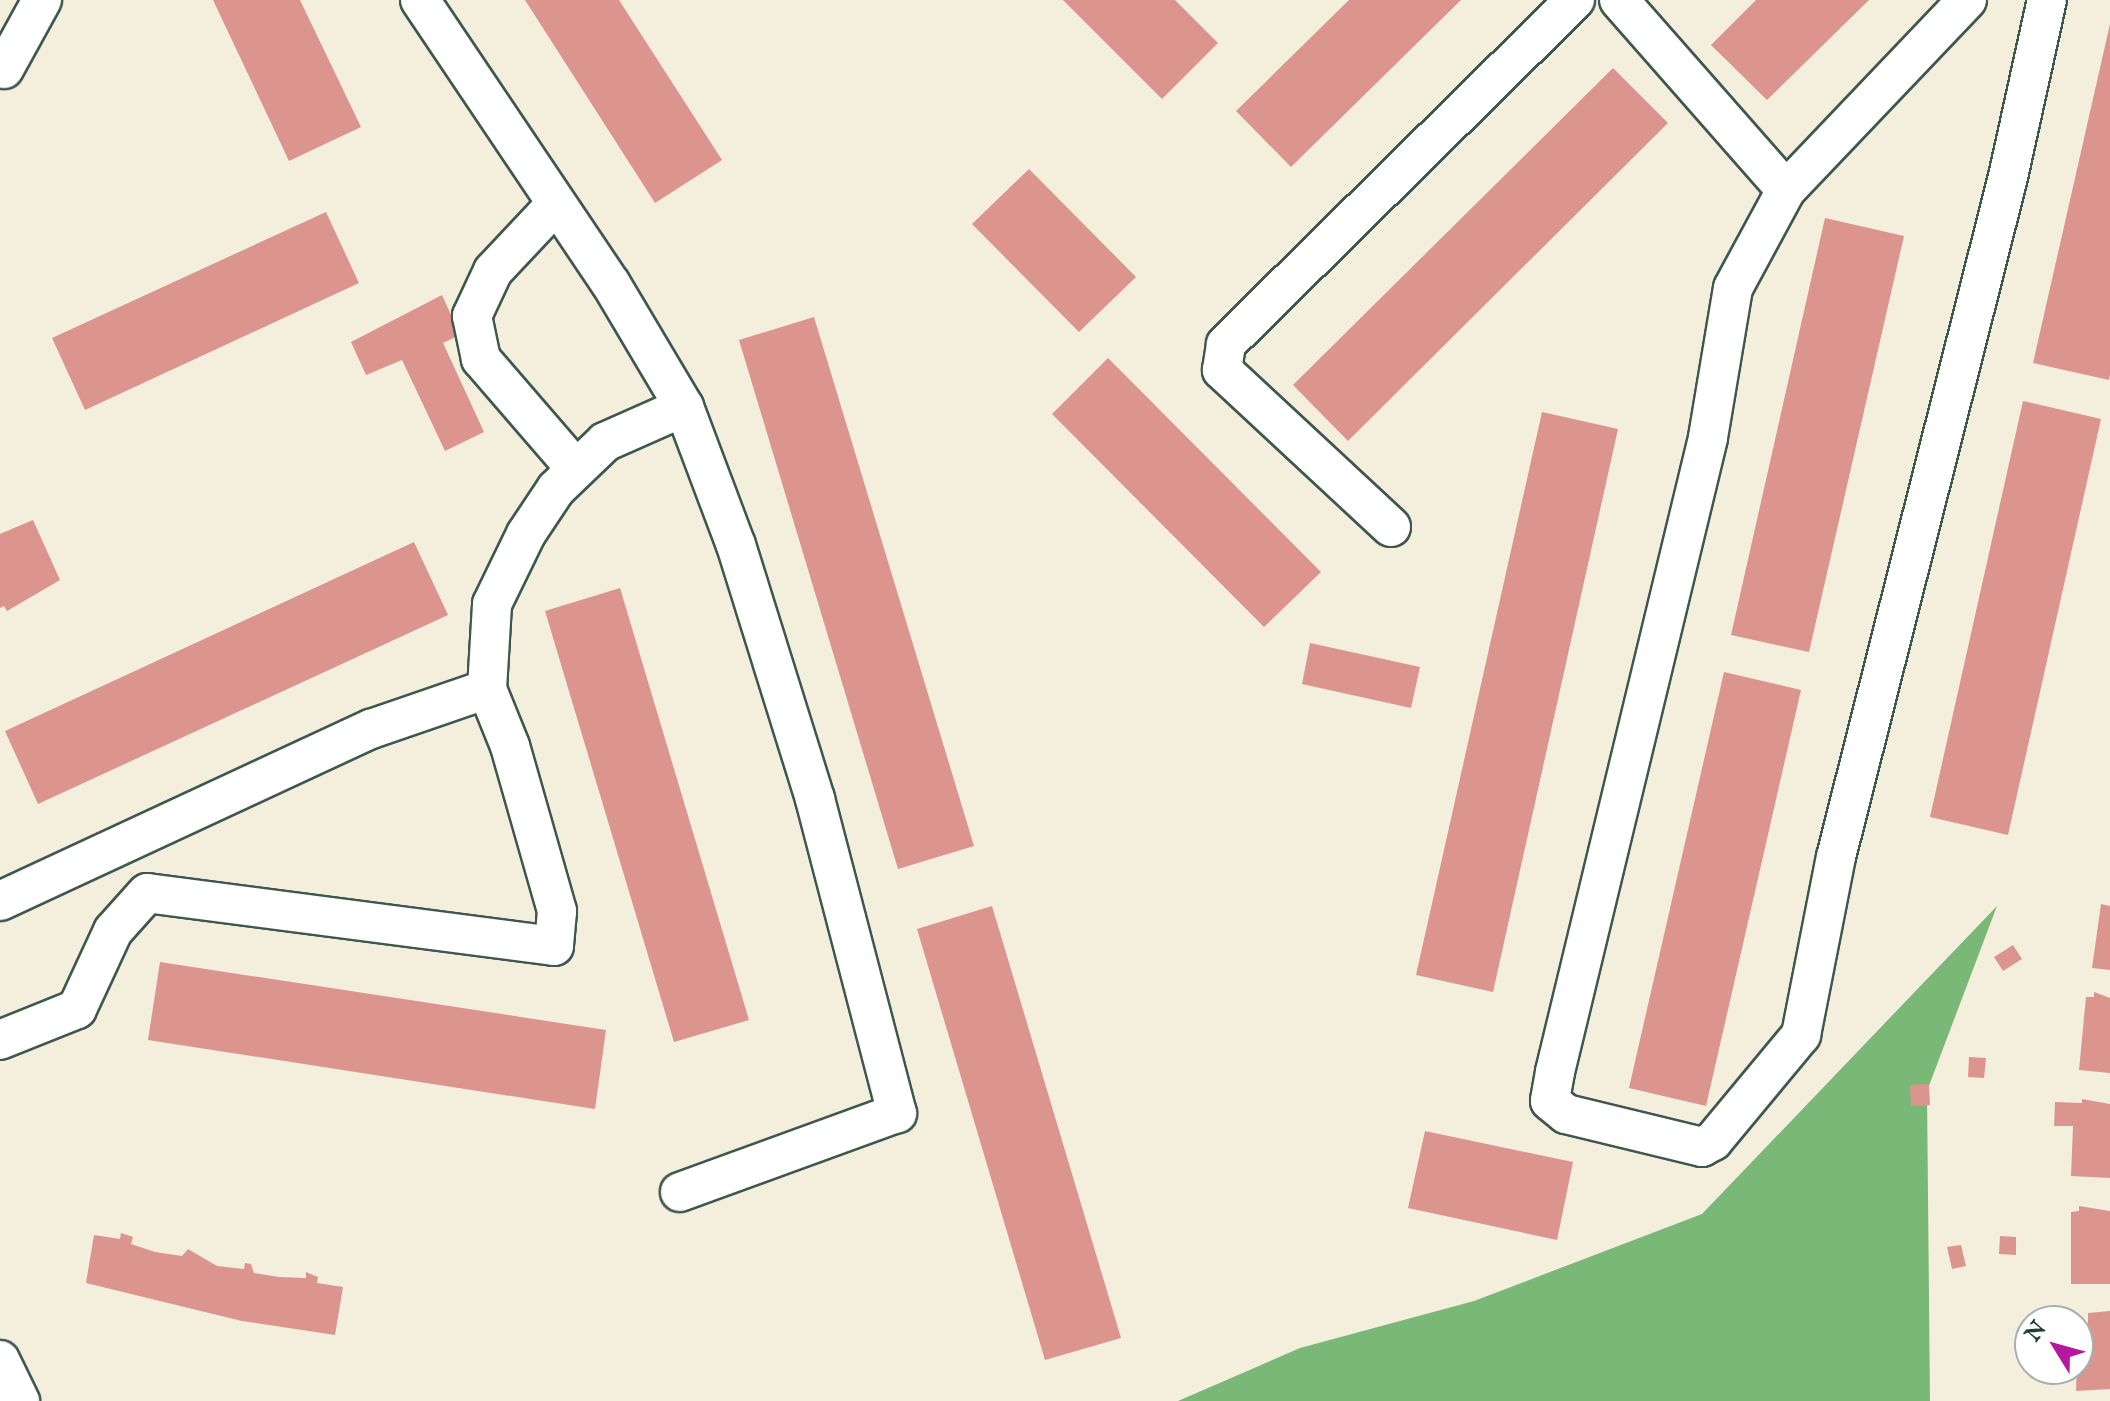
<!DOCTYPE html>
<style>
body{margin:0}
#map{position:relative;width:2110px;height:1401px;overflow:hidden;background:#f4efdd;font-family:"IM FELL English",serif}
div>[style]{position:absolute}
.forest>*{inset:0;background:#7ab878}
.building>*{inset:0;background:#db948e}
.roads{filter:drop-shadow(2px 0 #3f584d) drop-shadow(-2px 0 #3f584d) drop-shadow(0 2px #3f584d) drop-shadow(0 -2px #3f584d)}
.minor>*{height:38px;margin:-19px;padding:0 19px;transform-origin:19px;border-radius:19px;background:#fff}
span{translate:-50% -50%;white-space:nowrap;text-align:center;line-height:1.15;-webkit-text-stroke:6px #fff;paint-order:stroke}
.north{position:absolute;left:2014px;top:1305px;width:80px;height:80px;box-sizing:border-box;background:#fff;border:2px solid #a5b1ae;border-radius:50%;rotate:307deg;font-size:22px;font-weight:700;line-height:32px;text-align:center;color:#1f3d34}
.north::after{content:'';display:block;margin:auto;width:28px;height:36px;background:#b5179e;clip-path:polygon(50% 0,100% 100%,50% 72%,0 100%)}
</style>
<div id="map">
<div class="forest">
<div style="clip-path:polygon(1997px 906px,1927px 1091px,1930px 1401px,1178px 1401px,1300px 1348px,1474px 1301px,1702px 1214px)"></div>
</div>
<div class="building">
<div style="clip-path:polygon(213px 0,300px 0,361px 127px,289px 161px)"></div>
<div style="clip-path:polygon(525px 0,619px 0,722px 160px,655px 203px)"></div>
<div style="clip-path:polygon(1063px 0,1175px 0,1218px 43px,1162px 99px)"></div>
<div style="clip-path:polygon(1349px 0,1461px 0,1291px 167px,1236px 111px)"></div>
<div style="clip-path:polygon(1756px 0,1869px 0,1767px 100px,1711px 45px)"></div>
<div style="clip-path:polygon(2110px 24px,2110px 375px,2109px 380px,2033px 363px)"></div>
<div style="clip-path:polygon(1613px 68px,1668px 123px,1348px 441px,1293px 385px)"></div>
<div style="clip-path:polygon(1029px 169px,1136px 277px,1079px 332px,972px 224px)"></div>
<div style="clip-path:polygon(326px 212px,359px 283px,85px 410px,52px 338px)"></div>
<div style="clip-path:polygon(1825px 218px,1904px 236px,1809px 652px,1731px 635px)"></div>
<div style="clip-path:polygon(442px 295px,460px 335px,443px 343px,484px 432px,445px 451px,402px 360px,366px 375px,351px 342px)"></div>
<div style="clip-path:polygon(814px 317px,974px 846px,898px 869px,739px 340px)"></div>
<div style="clip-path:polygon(1108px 358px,1321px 572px,1264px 627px,1052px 414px)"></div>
<div style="clip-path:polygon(2023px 401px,2101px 419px,2008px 835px,1930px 817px)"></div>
<div style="clip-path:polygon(1542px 412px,1618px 429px,1493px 992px,1416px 975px)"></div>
<div style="clip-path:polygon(33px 520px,60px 580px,7px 611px,4px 606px,0 608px,0 534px)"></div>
<div style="clip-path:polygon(414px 542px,448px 615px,38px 804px,5px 731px)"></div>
<div style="clip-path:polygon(620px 588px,749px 1020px,674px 1042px,545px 611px)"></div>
<div style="clip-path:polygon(1310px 643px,1420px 667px,1411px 708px,1302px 684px)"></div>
<div style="clip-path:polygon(1724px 672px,1801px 690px,1706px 1106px,1629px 1088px)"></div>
<div style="clip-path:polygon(2101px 904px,2110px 906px,2110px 970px,2092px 968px)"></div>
<div style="clip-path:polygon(992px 906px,1121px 1338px,1045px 1360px,917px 929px)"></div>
<div style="clip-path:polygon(2013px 945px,2022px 959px,2003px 971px,1994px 957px)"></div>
<div style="clip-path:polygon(160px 962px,606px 1030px,595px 1109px,148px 1040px)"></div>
<div style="clip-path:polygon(2094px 992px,2110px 998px,2110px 1073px,2079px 1070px,2086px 997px,2094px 997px)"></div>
<div style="clip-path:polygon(1969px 1057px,1986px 1058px,1984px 1078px,1968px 1077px)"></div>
<div style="clip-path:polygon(1929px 1084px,1930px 1105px,1911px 1106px,1910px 1085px)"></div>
<div style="clip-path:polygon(2082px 1099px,2110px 1104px,2110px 1178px,2071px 1176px,2073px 1126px,2054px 1126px,2055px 1102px,2082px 1103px)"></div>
<div style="clip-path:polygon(1425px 1131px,1573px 1162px,1557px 1240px,1408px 1208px)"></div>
<div style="clip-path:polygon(2079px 1206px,2110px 1211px,2110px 1284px,2071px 1284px,2071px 1212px,2079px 1211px)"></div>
<div style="clip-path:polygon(121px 1233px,133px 1237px,131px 1244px,155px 1252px,182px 1256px,188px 1249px,217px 1266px,244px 1269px,245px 1263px,251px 1264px,254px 1273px,279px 1277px,306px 1278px,306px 1272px,318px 1277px,317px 1283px,343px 1287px,335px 1335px,242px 1321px,86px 1283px,94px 1235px,120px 1239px)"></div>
<div style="clip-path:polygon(2000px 1236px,2016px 1237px,2016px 1255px,1999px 1254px)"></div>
<div style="clip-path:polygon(1961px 1245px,1966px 1266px,1952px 1269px,1947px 1247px)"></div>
<div style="clip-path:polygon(2110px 1311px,2110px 1389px,2076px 1391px,2078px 1326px,2088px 1326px,2088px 1313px)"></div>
</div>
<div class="roads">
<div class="minor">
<div style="left:420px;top:0;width:342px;rotate:56.1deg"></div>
<div style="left:611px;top:284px;width:143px;rotate:59.3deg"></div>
<div style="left:684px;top:407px;width:147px;rotate:69.4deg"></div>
<div style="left:736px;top:545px;width:266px;rotate:72.7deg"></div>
<div style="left:815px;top:799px;width:325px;rotate:75.4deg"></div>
<div style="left:897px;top:1113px;width:231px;rotate:160deg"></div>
<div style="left:1619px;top:0;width:253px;rotate:48.7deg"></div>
<div style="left:1967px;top:0;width:262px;rotate:133.6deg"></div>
<div style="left:1786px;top:190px;width:111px;rotate:118.4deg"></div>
<div style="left:1733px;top:288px;width:152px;rotate:99.5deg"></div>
<div style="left:1708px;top:438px;width:652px;rotate:103.57deg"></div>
<div style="left:1555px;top:1072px;width:29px;rotate:100deg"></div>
<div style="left:1550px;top:1101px;width:21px;rotate:39deg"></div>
<div style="left:1566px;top:1114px;width:140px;rotate:13.6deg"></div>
<div style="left:1702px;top:1147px;width:13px;rotate:-29deg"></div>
<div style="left:1713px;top:1141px;width:138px;rotate:-50.3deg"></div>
<div style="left:1801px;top:1035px;width:181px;rotate:-78.9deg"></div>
<div style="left:1836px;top:857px;width:701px;rotate:-75.81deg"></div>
<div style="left:2008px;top:177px;width:181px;rotate:-77.6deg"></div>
<div style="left:4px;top:69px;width:79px;rotate:-61.2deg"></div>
<div style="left:556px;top:204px;width:92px;rotate:133.2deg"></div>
<div style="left:493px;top:271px;width:50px;rotate:115deg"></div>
<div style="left:472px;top:316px;width:44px;rotate:78.2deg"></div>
<div style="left:481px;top:359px;width:144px;rotate:49.2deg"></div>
<div style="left:1391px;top:527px;width:231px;rotate:-137.1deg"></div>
<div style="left:1222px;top:370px;width:26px;rotate:-81deg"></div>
<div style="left:1226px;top:344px;width:490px;rotate:-44.6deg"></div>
<div style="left:487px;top:689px;width:85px;rotate:-86.6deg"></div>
<div style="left:492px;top:604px;width:78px;rotate:-64.1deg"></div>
<div style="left:526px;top:534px;width:54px;rotate:-56.3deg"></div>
<div style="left:556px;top:489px;width:68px;rotate:-43.8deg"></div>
<div style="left:605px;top:442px;width:86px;rotate:-23.9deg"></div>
<div style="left:0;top:901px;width:409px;rotate:-24.9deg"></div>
<div style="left:371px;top:729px;width:123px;rotate:-19deg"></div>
<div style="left:487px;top:689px;width:61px;rotate:68deg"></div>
<div style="left:510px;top:746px;width:172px;rotate:74.1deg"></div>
<div style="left:557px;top:911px;width:35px;rotate:95deg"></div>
<div style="left:554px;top:946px;width:410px;rotate:-172.6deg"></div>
<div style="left:147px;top:893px;width:51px;rotate:131.8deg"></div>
<div style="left:113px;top:931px;width:86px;rotate:114.8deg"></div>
<div style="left:77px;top:1009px;width:83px;rotate:158.1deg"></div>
<div style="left:0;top:1360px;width:46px;rotate:64deg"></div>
</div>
</div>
<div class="north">N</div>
</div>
